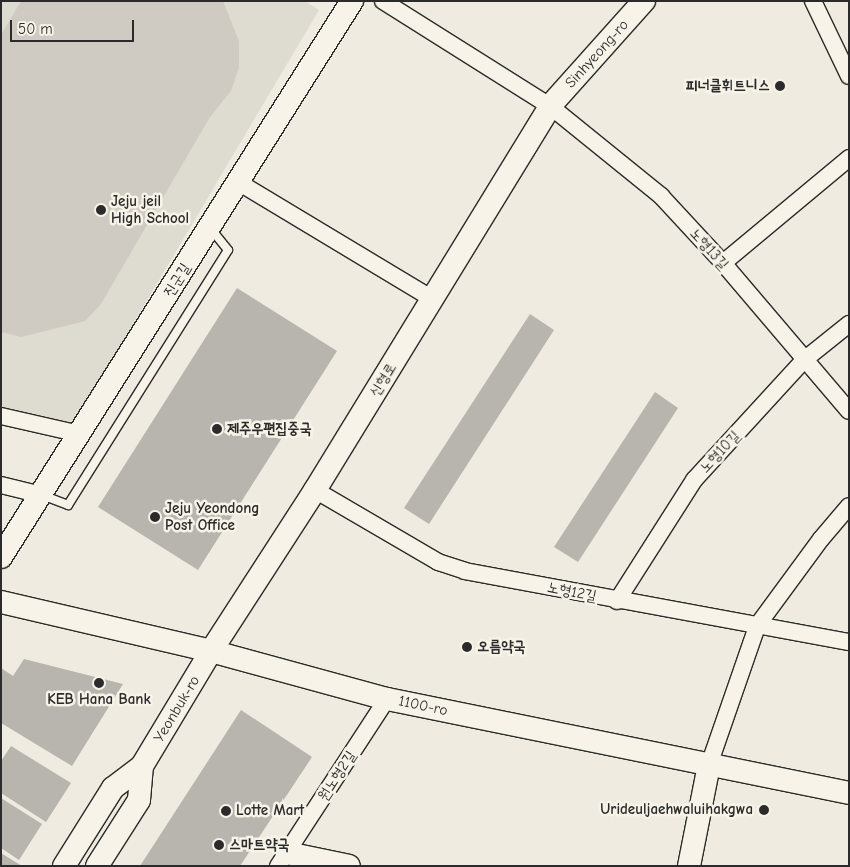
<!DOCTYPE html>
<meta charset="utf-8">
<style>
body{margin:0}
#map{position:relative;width:850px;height:867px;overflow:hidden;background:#efebe0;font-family:"Comic Neue","Poor Story",sans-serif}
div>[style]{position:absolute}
.built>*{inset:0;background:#dedbd1}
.green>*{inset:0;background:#cfcbc2}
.building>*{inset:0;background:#b8b5ae}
.roads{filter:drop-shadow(1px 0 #2b2b2b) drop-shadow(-1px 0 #2b2b2b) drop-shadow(0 1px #2b2b2b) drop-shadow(0 -1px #2b2b2b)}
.lane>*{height:8px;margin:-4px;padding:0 4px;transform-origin:4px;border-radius:4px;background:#f7f3e8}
.street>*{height:16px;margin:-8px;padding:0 8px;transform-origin:8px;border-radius:8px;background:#f7f3e8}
.secondary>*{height:22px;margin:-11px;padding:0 11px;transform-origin:11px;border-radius:11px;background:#f7f3e8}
.dots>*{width:14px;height:14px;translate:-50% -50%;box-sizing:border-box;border:2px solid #f7f3e8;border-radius:50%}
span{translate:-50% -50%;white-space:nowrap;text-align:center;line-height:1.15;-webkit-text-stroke:5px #f7f3e8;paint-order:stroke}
.street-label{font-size:15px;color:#2b2b2b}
.poi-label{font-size:15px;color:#2b2b2b;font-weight:700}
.right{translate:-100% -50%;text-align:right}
.left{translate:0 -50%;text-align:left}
.frame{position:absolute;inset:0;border:2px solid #2b2b2b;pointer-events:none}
.scale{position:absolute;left:10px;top:20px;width:124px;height:22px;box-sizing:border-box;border:2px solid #2b2b2b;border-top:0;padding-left:6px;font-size:15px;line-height:18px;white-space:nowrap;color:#2b2b2b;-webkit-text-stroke:4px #f7f3e8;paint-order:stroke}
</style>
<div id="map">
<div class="built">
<div style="clip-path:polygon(1px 1px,305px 1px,319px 10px,72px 427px,1px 410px)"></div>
</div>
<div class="green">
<div style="clip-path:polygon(21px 1px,223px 1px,239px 41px,239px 67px,231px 91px,210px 117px,101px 304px,85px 321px,21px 337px,1px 332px,1px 35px)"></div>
</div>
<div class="building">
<div style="clip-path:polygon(237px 288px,337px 351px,198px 570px,98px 507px)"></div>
<div style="clip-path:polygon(530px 314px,554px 330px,429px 524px,404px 508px)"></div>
<div style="clip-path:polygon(655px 392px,678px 408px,578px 562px,554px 547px)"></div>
<div style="clip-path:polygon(24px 659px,123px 684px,72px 766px,1px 723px,1px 668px,13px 676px)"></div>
<div style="clip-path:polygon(241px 710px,312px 757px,240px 866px,140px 866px)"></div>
<div style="clip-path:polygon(11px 746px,71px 783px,46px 822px,1px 793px,1px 761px)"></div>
<div style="clip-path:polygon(1px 798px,42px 824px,19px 860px,1px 848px)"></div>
<div style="clip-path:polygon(1px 853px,22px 866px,1px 866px)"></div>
</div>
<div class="roads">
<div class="lane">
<div style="left:42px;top:495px;width:28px;rotate:21deg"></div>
<div style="left:68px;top:505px;width:301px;rotate:-57.9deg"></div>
<div style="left:228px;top:250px;width:27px;rotate:-129deg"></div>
</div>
<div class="street">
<div style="left:383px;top:1px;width:197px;rotate:32.2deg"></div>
<div style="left:550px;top:106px;width:143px;rotate:39deg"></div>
<div style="left:661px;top:196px;width:91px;rotate:47.2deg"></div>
<div style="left:723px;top:263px;width:194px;rotate:49.6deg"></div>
<div style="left:813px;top:1px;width:83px;rotate:64.4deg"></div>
<div style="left:238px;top:182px;width:227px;rotate:31deg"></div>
<div style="left:723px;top:263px;width:164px;rotate:-39.8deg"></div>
<div style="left:1px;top:416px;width:81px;rotate:12.8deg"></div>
<div style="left:1px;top:485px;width:42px;rotate:13.7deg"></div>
<div style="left:315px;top:490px;width:143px;rotate:30.3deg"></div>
<div style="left:438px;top:562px;width:28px;rotate:18deg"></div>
<div style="left:465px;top:571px;width:391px;rotate:10.5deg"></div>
<div style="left:617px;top:601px;width:143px;rotate:-57.5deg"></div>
<div style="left:694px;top:480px;width:163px;rotate:-47.5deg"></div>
<div style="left:804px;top:360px;width:58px;rotate:-38.7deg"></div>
<div style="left:709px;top:765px;width:147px;rotate:-70.9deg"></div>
<div style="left:757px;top:626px;width:108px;rotate:-53.7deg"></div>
<div style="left:821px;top:539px;width:43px;rotate:-49.7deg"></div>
<div style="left:278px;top:866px;width:199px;rotate:-56.9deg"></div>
</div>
<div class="secondary">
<div style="left:1px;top:557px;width:658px;rotate:-57.74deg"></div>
<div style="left:1px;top:602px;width:216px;rotate:13.1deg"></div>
<div style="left:211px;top:651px;width:182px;rotate:15.3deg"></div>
<div style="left:387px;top:699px;width:471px;rotate:11.5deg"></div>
<div style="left:287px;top:853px;width:63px;rotate:11.8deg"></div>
<div style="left:64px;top:866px;width:92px;rotate:-57.9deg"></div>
<div style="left:113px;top:788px;width:36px;rotate:-37deg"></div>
<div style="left:142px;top:766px;width:134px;rotate:-59deg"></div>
<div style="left:211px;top:651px;width:192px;rotate:-57.1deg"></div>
<div style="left:315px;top:490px;width:450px;rotate:-58.5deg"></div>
<div style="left:550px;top:106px;width:141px;rotate:-48.2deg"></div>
<div style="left:97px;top:866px;width:78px;rotate:-57.5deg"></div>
<div style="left:139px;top:800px;width:34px;rotate:-85deg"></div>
<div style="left:689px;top:866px;width:103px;rotate:-78.8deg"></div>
</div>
</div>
<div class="dots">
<div style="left:780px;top:86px;background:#2b2b2b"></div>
<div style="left:101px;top:210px;background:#2b2b2b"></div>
<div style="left:217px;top:429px;background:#2b2b2b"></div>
<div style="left:155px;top:517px;background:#2b2b2b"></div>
<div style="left:467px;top:647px;background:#2b2b2b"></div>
<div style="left:99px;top:683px;background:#2b2b2b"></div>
<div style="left:764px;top:810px;background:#2b2b2b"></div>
<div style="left:226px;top:811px;background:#2b2b2b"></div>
<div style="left:219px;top:845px;background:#2b2b2b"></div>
</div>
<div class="street-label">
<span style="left:597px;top:54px;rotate:-48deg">Sinhyeong-ro</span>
<span style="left:709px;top:249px;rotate:48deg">노형13길</span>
<span style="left:177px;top:280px;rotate:-58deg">진군길</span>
<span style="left:383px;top:380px;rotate:-58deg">신형로</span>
<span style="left:720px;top:452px;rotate:-47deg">노형10길</span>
<span style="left:572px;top:592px;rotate:11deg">노형12길</span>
<span style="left:423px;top:706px;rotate:12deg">1100-ro</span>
<span style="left:177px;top:709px;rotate:-59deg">Yeonbuk-ro</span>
<span style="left:337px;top:776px;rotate:-57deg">원노형2길</span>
</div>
<div class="poi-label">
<span class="right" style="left:770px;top:86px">피너클휘트니스</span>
<span class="left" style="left:111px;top:210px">Jeju jeil<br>High School</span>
<span class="left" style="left:227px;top:429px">제주우편집중국</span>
<span class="left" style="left:165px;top:517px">Jeju Yeondong<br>Post Office</span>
<span class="left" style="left:477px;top:647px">오름약국</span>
<span style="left:99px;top:700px">KEB Hana Bank</span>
<span class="right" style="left:753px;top:810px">Urideuljaehwaluihakgwa</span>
<span class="left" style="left:236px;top:811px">Lotte Mart</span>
<span class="left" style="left:229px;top:845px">스마트약국</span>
</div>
<div class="frame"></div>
<div class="scale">50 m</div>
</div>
